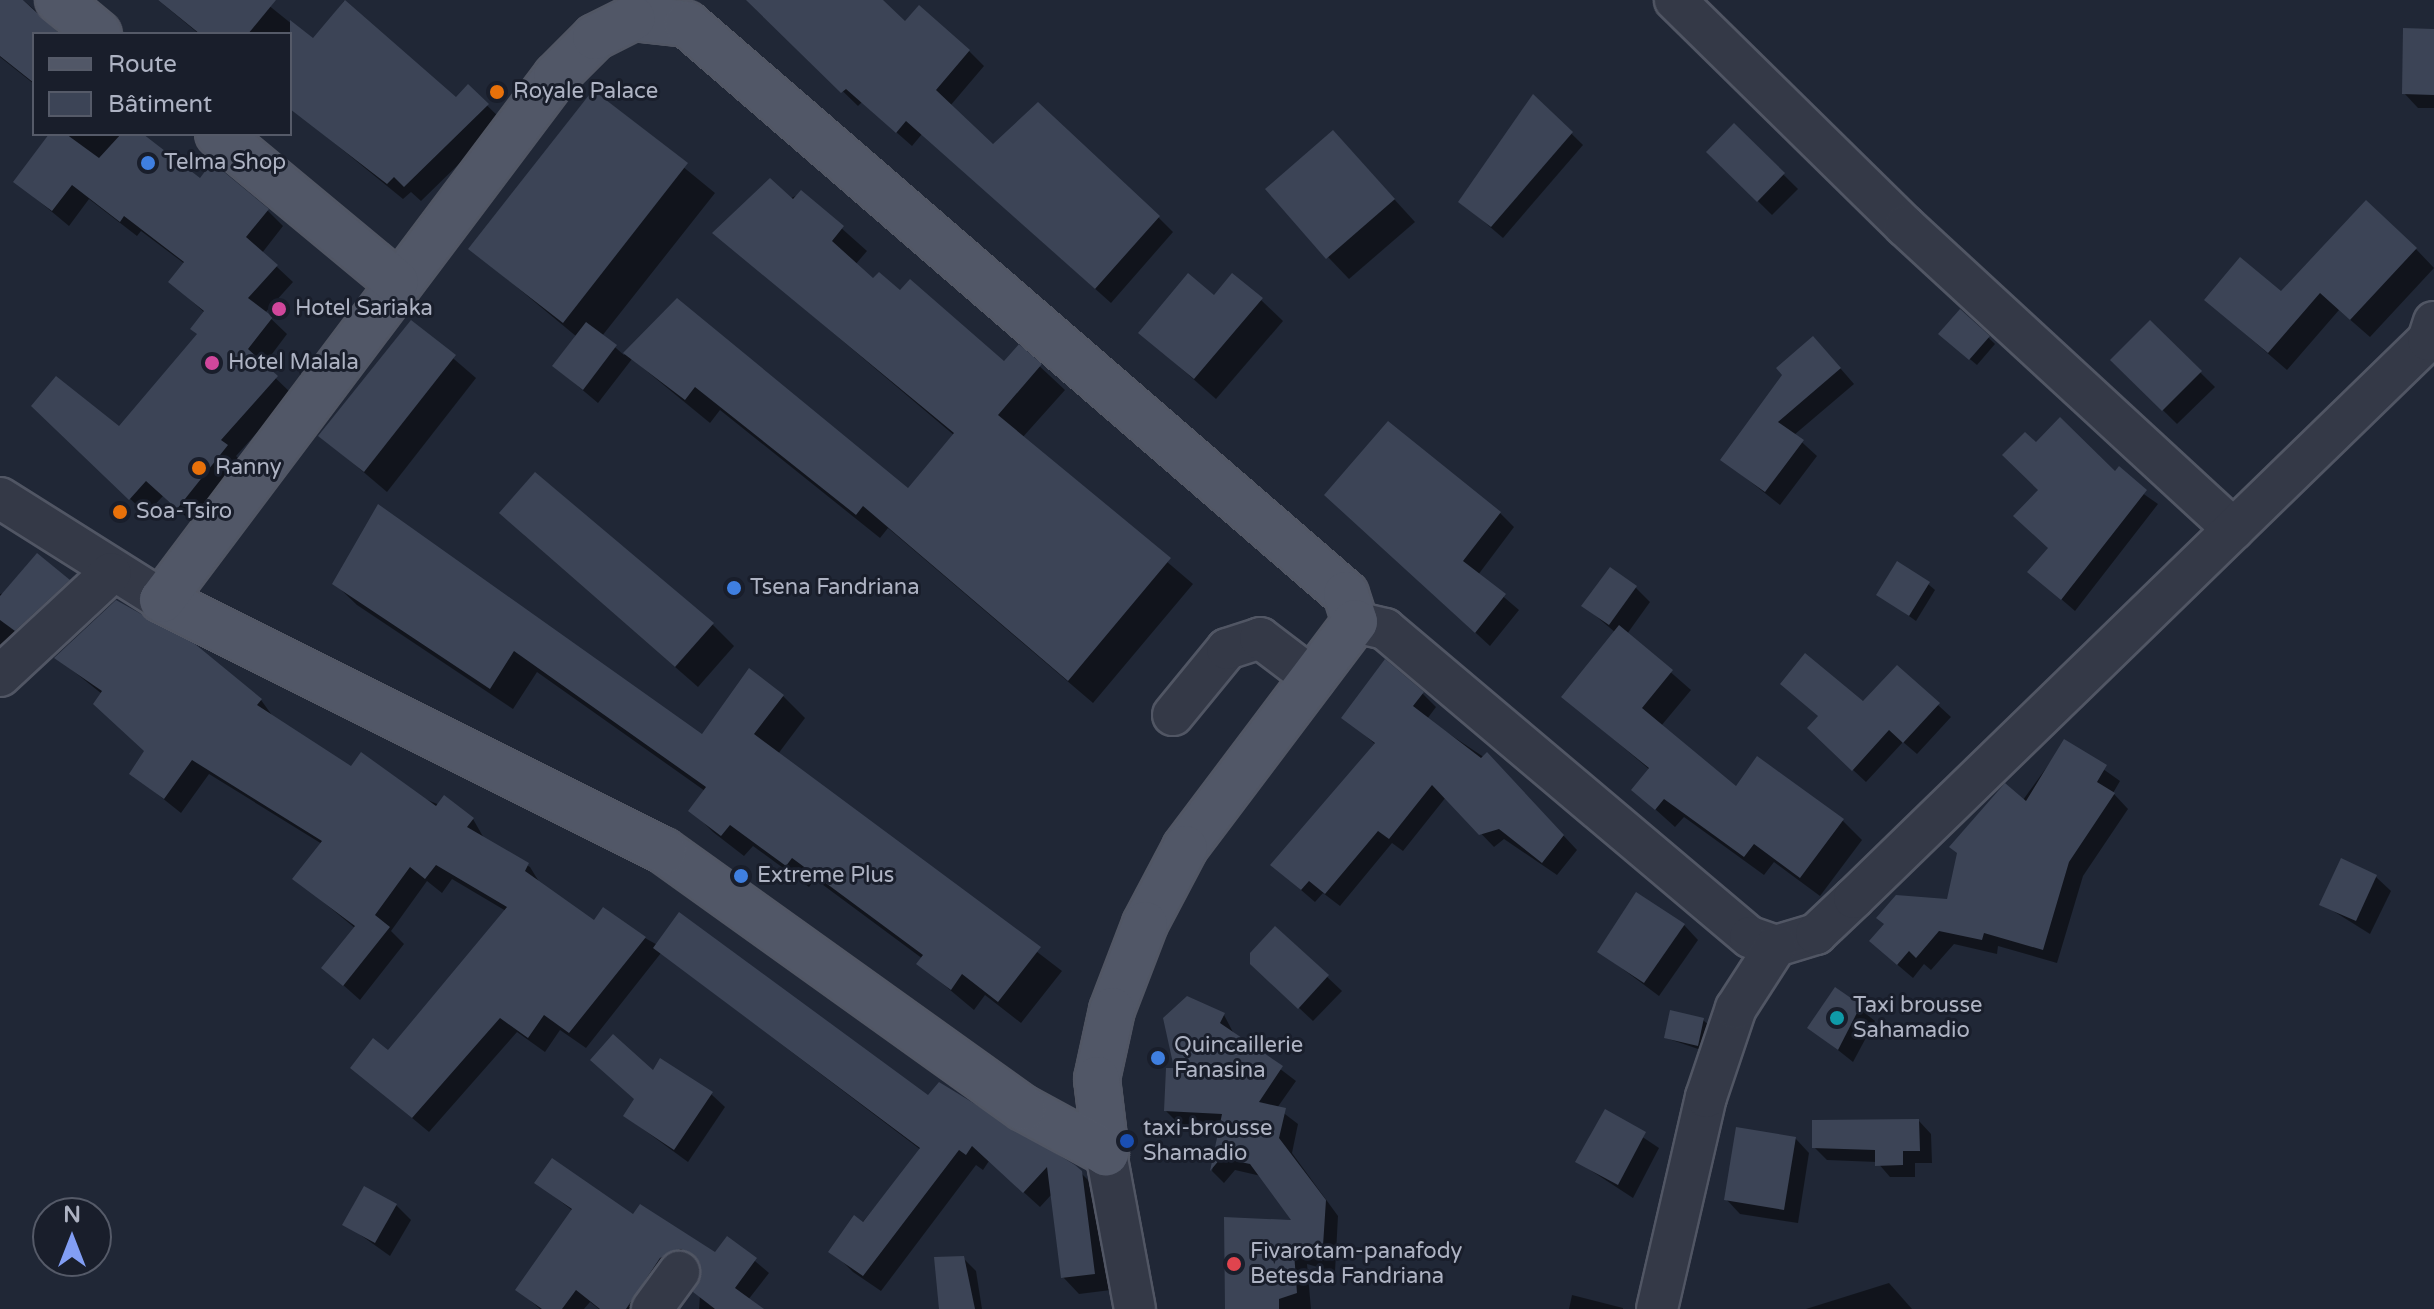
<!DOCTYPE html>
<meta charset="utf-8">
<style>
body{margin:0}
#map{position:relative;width:2434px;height:1309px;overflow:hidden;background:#202736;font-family:"Varela Round",sans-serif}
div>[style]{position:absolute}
.shadow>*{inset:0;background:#0007}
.building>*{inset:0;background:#3c4456}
.roads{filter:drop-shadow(2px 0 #515664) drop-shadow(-2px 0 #515664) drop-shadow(0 2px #515664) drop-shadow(0 -2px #515664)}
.minor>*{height:40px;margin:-20px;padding:0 20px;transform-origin:20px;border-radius:20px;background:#343947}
.major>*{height:44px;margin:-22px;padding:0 22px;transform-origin:22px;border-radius:22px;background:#515767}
.dots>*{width:22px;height:22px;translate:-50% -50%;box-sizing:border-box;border:4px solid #191e2b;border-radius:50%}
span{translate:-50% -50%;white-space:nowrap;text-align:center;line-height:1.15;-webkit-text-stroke:6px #191e2b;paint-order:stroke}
.poi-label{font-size:22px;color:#aeb3c3}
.left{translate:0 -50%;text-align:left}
.legend{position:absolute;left:32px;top:32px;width:260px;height:104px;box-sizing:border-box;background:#191e2b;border:2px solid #555a68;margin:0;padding:10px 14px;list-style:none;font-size:24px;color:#aeb3c3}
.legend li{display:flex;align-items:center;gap:16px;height:40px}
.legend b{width:40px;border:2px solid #555a68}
.north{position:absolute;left:32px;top:1197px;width:80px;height:80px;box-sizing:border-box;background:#191e2b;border:2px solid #555a68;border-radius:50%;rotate:0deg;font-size:22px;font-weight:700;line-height:32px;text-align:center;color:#aeb3c3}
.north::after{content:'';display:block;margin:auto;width:28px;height:36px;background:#829ef4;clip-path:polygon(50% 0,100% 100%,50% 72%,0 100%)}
</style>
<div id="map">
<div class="shadow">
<div style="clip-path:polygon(0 0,23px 0,63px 34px,34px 34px,34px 84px,0 57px)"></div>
<div style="clip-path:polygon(158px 0,262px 0,313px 41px,344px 1px,456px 100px,468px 87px,503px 121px,421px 201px,411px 192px,403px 199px,290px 107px,290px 34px,199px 34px)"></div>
<div style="clip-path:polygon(775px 0,880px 0,905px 24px,969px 51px,984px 66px,950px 106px,994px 147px,1158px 217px,1173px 232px,1111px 303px,922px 134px,912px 146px,862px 102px,858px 106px,762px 13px)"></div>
<div style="clip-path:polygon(2434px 31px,2434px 108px,2418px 108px,2404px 93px)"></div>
<div style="clip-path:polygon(593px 93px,715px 193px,602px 336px,624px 355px,677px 301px,908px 491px,955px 436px,715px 233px,802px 193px,867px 251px,855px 265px,873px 281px,1005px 364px,1019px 347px,1065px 390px,1022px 438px,1193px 584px,1093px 703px,888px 528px,880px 538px,720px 410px,710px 423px,632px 359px,598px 403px,554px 366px,577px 337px,471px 249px)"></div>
<div style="clip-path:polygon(1534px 97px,1583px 145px,1503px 238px,1461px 202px)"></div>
<div style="clip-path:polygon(1734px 126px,1798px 189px,1772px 215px,1708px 152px)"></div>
<div style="clip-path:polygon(1333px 132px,1415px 222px,1349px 279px,1328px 257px)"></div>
<div style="clip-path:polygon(51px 134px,140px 134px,200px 181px,267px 210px,283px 226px,262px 253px,293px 282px,265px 313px,287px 334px,263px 366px,292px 394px,236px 456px,243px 463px,194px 524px,163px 496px,146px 514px,50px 422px,119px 428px,199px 335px,205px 313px,171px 282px,185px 264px,141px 231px,137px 236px,89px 199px,69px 226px,16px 182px)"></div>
<div style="clip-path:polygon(2416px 249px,2434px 268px,2370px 337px,2339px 310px,2287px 370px,2206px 300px,2281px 294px)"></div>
<div style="clip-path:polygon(1214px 298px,1261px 300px,1283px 321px,1216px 399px,1141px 333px)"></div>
<div style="clip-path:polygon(1961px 311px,1995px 344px,1977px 365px,1948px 341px)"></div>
<div style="clip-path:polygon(411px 322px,476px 378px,387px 492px,321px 436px)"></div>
<div style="clip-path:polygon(2150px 323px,2215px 387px,2177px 424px,2112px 360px)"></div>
<div style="clip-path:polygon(1827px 353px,1854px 384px,1794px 435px,1817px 456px,1780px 505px,1723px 460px)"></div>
<div style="clip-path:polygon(2036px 445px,2115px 474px,2158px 504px,2075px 611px,2030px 572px,2050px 548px)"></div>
<div style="clip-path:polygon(378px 506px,702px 737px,783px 696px,805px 718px,778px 754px,1062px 971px,1021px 1023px,985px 995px,974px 1010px,919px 964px,923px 959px,815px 879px,809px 887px,753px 846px,744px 856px,713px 832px,691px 810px,705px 791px,537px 672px,513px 709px,357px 605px,334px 583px)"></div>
<div style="clip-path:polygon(1341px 509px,1500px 513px,1514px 527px,1478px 575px,1519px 610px,1490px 646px)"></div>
<div style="clip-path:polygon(523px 534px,712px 624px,734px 646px,698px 687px)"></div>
<div style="clip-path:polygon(69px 581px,81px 593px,0 674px,0 594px)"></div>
<div style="clip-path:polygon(1928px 584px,1935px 590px,1916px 621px,1878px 594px)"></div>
<div style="clip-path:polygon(1636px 588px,1650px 602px,1627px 634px,1691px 690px,1661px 726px,1736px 789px,1843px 821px,1862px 840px,1820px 896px,1774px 862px,1764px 875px,1684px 817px,1675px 827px,1634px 790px,1650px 770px,1564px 697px,1616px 633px,1584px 606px)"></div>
<div style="clip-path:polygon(57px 658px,261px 700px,274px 718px,351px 768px,473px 819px,485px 840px,530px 867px,521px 880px,530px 867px,541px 885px,594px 923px,645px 938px,928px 1097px,1074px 1166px,1098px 1190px,1111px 1290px,1079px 1294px,1063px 1277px,1052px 1194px,1040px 1207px,989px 1161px,983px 1170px,976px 1165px,881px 1291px,853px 1272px,836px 1255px,921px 1150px,661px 953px,586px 1048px,560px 1030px,545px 1052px,517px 1032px,429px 1132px,352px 1068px,388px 1053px,506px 911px,452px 879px,442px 893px,427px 881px,391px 931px,404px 944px,360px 1000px,324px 968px,355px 928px,295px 879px,322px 844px,209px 774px,181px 813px,131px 773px,146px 752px,102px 694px)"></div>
<div style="clip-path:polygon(1422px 693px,1436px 707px,1427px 719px,1500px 768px,1577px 850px,1557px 875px,1504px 839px,1494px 847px,1446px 797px,1403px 851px,1392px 843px,1340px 906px,1323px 893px,1315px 902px,1272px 865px,1376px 745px,1344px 717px)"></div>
<div style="clip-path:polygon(1863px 704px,1938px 705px,1951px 717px,1917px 754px,1903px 742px,1866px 782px,1822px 741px,1820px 717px)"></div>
<div style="clip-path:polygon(2065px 742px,2120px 781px,2113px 793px,2128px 809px,2083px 876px,2057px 963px,1998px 946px,1997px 954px,1954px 944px,1931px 970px,1924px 964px,1913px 978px,1886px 955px,1949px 902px)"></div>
<div style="clip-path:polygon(2376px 877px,2391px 891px,2370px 934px,2322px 904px)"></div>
<div style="clip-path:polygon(1684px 925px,1698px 940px,1659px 996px,1600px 952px)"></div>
<div style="clip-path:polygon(1275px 928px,1342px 991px,1313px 1021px,1267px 978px)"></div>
<div style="clip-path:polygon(1836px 990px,1875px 1021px,1853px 1062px,1809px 1027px)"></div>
<div style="clip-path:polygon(1224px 1015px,1234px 1034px,1296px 1081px,1277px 1108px,1298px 1124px,1292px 1153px,1338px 1216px,1335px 1272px,1307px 1264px,1311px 1309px,1227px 1309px,1226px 1219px,1295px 1222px,1261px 1176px,1235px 1170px,1224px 1183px,1212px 1171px,1222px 1126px,1179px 1124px,1166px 1111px,1177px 1070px)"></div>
<div style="clip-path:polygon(1703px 1020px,1710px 1026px,1704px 1051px,1666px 1038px)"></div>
<div style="clip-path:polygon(654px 1073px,711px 1094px,725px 1107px,688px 1162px,625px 1116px)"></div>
<div style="clip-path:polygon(1605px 1112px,1659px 1148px,1633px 1198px,1578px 1162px)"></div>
<div style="clip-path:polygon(1919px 1121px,1931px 1134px,1932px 1163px,1915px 1163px,1915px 1177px,1890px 1177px,1877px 1162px,1827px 1160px,1814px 1147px)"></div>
<div style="clip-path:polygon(1795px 1138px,1809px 1153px,1798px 1223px,1740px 1214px,1726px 1199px)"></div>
<div style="clip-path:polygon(537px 1183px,716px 1254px,728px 1238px,769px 1273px,748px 1300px,760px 1309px,699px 1309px,702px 1266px,695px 1261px,673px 1271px,646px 1309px,599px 1309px,590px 1302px,584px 1309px,540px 1309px,518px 1290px,573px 1211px)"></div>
<div style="clip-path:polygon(396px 1205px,411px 1220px,390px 1256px,345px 1224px)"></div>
<div style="clip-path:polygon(963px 1258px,976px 1271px,982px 1309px,941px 1309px)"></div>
<div style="clip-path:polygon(1889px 1283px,1912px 1309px,1806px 1309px)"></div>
<div style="clip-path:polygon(1572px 1295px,1623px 1308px,1623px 1309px,1569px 1309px)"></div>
</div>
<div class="building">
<div style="clip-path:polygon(0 0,23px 0,60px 34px,34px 34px,34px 83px,0 56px)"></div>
<div style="clip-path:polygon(158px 0,276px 0,248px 34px,200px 34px)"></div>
<div style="clip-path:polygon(345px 0,456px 97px,468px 84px,489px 104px,404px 187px,394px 177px,387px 184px,290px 109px,290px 20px,313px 38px)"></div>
<div style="clip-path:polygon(746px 0,883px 0,905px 21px,919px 5px,970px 50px,936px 90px,993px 144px,1038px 102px,1160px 216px,1095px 289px,906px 121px,896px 133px,846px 89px,841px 93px)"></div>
<div style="clip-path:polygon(2403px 28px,2434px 29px,2434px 95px,2402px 94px)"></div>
<div style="clip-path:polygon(593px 90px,688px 163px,563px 323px,468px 249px)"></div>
<div style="clip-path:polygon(1533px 94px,1573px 132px,1491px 227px,1458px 202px)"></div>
<div style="clip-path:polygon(1734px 123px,1785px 173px,1757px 202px,1706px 152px)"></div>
<div style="clip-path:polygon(1333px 130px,1395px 199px,1326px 259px,1265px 189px)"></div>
<div style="clip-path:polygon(49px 134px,66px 134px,99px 158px,121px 134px,143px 134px,200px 178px,212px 162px,269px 209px,246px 237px,278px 265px,248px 298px,273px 317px,248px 349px,278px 376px,221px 440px,228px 445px,177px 509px,146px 481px,129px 500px,31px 406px,56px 376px,119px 426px,197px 334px,190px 329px,204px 311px,168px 282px,184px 262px,124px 216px,120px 222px,72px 185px,52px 211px,13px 182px)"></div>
<div style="clip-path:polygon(770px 178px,793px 199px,801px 190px,844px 226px,832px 241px,873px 278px,879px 272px,900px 290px,910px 279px,1004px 361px,1019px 344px,1042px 364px,998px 415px,1171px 558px,1068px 681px,863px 506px,856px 515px,695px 387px,685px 400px,623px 353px,677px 298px,908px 488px,954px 433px,712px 233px)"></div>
<div style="clip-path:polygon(2366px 200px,2417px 248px,2350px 320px,2320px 293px,2268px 353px,2204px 300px,2240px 257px,2281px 291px)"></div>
<div style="clip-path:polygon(1188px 273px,1214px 295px,1232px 273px,1263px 298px,1194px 379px,1138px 333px)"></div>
<div style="clip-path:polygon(1960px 309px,1990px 336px,1969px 360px,1938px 334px)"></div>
<div style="clip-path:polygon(411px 320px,456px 355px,364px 472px,318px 436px)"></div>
<div style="clip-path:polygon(2150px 320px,2202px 371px,2162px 411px,2110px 360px)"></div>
<div style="clip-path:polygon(586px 322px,617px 345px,583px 390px,552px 366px)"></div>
<div style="clip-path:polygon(1813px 336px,1841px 368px,1778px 422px,1804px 440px,1765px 492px,1720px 460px,1782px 375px,1776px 368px)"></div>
<div style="clip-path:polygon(2060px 417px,2115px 471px,2119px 466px,2147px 490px,2061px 600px,2027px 572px,2048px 548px,2013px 516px,2038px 490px,2002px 455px,2025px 432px,2036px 442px)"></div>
<div style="clip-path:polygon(1388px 421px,1501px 512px,1463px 561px,1506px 594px,1475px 633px,1324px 495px)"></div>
<div style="clip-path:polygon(535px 472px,714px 623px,675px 667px,499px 513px)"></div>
<div style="clip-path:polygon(378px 504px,702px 734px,749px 668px,784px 695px,754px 734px,1041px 947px,998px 1002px,962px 974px,951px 990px,916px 964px,923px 955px,792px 858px,786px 866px,730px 825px,721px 836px,688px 811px,706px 787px,514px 651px,490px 689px,332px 584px)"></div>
<div style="clip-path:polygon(37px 553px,70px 580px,15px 631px,0 620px,0 596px)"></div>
<div style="clip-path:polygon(1897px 561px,1930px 582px,1909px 616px,1876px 595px)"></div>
<div style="clip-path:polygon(1610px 567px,1637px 586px,1609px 625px,1581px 606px)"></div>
<div style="clip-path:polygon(116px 600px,195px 644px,262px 699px,257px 705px,351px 766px,361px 752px,436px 806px,444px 795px,474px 818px,467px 827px,529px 863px,525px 871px,594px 920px,603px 907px,646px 937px,569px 1033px,544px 1015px,528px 1038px,500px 1018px,412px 1118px,350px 1068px,373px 1038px,388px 1050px,507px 907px,436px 865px,425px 879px,410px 867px,375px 915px,390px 927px,343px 986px,321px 968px,355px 926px,292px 879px,322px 841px,192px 760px,164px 799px,129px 774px,144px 751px,93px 704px,102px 691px,54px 658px)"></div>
<div style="clip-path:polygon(1619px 625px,1673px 670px,1642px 708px,1736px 786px,1757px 756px,1844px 819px,1800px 878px,1754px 844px,1744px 857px,1664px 799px,1655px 810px,1631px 790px,1649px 768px,1561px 697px)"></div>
<div style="clip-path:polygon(1805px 653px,1863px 701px,1897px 665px,1940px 703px,1903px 743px,1889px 730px,1852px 771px,1807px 728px,1818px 716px,1780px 684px)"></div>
<div style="clip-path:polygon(1385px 659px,1424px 692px,1413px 706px,1481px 758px,1487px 752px,1564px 835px,1542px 863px,1499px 829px,1479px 835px,1432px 785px,1389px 839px,1378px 831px,1325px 894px,1309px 881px,1301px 890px,1270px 865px,1375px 743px,1341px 718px)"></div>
<div style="clip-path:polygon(2064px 739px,2107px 765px,2097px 782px,2115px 793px,2069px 862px,2043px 950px,1984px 933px,1982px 940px,1939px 931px,1916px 958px,1909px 951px,1897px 965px,1869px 941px,1884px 924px,1876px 918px,1896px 895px,1947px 899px,1957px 853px,1949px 847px,2005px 783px,2026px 801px)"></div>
<div style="clip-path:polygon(2341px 858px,2377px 875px,2356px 921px,2319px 905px)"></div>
<div style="clip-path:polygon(1636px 892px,1685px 924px,1644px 983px,1597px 952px)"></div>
<div style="clip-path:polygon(679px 912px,928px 1095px,939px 1082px,1075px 1165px,1082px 1171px,1095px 1274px,1061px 1278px,1047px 1167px,1023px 1193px,972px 1146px,966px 1155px,959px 1150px,863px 1276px,828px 1252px,854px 1215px,863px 1222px,920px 1148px,653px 948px)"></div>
<div style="clip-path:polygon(1275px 926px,1329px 975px,1298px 1009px,1250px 964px,1250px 953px)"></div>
<div style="clip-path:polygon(1835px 987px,1861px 1005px,1838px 1050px,1807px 1028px)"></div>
<div style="clip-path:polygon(1187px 996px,1225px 1013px,1220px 1023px,1283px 1066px,1259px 1102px,1286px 1108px,1279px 1138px,1326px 1200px,1322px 1261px,1315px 1252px,1294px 1252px,1297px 1293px,1279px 1299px,1279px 1309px,1225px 1309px,1224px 1217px,1291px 1220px,1250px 1164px,1221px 1158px,1210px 1171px,1222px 1114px,1164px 1111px,1166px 1068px,1174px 1068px,1163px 1018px)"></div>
<div style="clip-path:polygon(1670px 1010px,1704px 1018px,1698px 1046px,1664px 1038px)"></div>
<div style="clip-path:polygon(613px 1034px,653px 1070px,660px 1058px,713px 1092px,674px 1150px,623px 1116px,634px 1099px,590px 1060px)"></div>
<div style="clip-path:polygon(1605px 1109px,1646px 1132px,1618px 1185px,1575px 1162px)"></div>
<div style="clip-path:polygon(1919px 1119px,1920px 1151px,1903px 1151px,1903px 1165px,1875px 1166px,1875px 1150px,1812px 1148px,1812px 1120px)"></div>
<div style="clip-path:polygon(1736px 1127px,1796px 1137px,1784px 1210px,1724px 1200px)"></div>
<div style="clip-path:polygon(552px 1158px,633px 1214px,640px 1204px,715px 1252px,727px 1236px,757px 1258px,735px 1288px,764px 1309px,715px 1309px,693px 1292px,700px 1263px,681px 1249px,660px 1258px,626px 1309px,600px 1309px,576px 1290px,562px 1309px,542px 1309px,515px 1290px,572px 1209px,534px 1183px)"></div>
<div style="clip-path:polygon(364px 1186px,397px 1204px,375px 1243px,342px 1225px)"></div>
<div style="clip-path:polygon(964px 1256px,975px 1309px,939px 1309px,934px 1257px)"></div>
</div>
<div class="roads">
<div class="minor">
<div style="left:1675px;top:0;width:322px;rotate:44.5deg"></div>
<div style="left:1905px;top:226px;width:447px;rotate:42.7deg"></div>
<div style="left:0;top:498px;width:191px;rotate:32.2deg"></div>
<div style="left:1355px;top:622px;width:31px;rotate:13deg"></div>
<div style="left:1385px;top:629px;width:478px;rotate:40.2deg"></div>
<div style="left:1750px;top:937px;width:28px;rotate:19deg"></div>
<div style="left:1776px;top:946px;width:42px;rotate:-16.7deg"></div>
<div style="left:1816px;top:934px;width:52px;rotate:-43.5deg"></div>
<div style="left:1854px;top:898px;width:801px;rotate:-44.19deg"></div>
<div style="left:2428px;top:340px;width:19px;rotate:-72deg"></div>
<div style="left:0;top:676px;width:151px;rotate:-42.9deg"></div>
<div style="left:1173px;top:715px;width:85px;rotate:-50.7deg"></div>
<div style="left:1227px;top:649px;width:35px;rotate:-18deg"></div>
<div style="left:1260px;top:638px;width:68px;rotate:37.2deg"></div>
<div style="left:1106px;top:1153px;width:159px;rotate:79.5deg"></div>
<div style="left:652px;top:1309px;width:46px;rotate:-53.9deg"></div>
<div style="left:1657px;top:1309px;width:218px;rotate:-77deg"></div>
<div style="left:1706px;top:1097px;width:94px;rotate:-71.4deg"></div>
<div style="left:1736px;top:1008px;width:74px;rotate:-57.2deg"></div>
</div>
<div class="major">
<div style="left:58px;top:0;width:53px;rotate:39.7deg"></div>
<div style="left:633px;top:18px;width:54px;rotate:6.3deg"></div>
<div style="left:687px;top:24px;width:871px;rotate:40.86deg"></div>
<div style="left:1346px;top:594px;width:29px;rotate:72deg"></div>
<div style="left:1355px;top:622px;width:283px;rotate:127deg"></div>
<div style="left:1185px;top:848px;width:86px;rotate:117.8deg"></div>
<div style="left:1145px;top:924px;width:92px;rotate:111deg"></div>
<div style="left:1112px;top:1010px;width:71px;rotate:102.3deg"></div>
<div style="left:1097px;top:1079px;width:75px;rotate:83.1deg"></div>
<div style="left:1106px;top:1153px;width:94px;rotate:-151.5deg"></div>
<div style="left:1023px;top:1108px;width:442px;rotate:-144.4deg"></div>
<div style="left:664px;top:851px;width:561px;rotate:-153.43deg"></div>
<div style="left:162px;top:600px;width:656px;rotate:-53.06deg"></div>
<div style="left:556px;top:76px;width:55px;rotate:-45deg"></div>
<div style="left:595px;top:37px;width:42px;rotate:-26.6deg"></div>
<div style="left:218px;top:134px;width:231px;rotate:39.7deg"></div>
</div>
</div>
<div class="dots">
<div style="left:497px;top:92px;background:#e8710a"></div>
<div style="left:148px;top:163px;background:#3f7fe0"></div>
<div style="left:279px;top:309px;background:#d1479c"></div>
<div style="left:212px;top:363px;background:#d1479c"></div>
<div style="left:199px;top:468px;background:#e8710a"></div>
<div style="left:120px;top:512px;background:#e8710a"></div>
<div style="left:734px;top:588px;background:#3f7fe0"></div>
<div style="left:741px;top:876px;background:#3f7fe0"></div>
<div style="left:1837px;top:1018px;background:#0f9aa8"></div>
<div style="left:1158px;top:1058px;background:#3f7fe0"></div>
<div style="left:1127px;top:1141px;background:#1a4fb4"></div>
<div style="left:1234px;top:1264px;background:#e0444e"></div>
</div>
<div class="poi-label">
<span class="left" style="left:513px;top:92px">Royale Palace</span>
<span class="left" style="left:164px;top:163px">Telma Shop</span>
<span class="left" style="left:295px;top:309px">Hotel Sariaka</span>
<span class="left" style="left:228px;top:363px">Hotel Malala</span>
<span class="left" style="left:215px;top:468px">Ranny</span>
<span class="left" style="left:136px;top:512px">Soa-Tsiro</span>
<span class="left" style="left:750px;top:588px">Tsena Fandriana</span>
<span class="left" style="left:757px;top:876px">Extreme Plus</span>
<span class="left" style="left:1853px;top:1018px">Taxi brousse<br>Sahamadio</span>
<span class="left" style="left:1174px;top:1058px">Quincaillerie<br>Fanasina</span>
<span class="left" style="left:1143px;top:1141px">taxi-brousse<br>Shamadio</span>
<span class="left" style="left:1250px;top:1264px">Fivarotam-panafody<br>Betesda Fandriana</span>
</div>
<ul class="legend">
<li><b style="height:10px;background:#515767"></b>Route</li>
<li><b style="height:22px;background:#3c4456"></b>Bâtiment</li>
</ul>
<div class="north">N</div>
</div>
